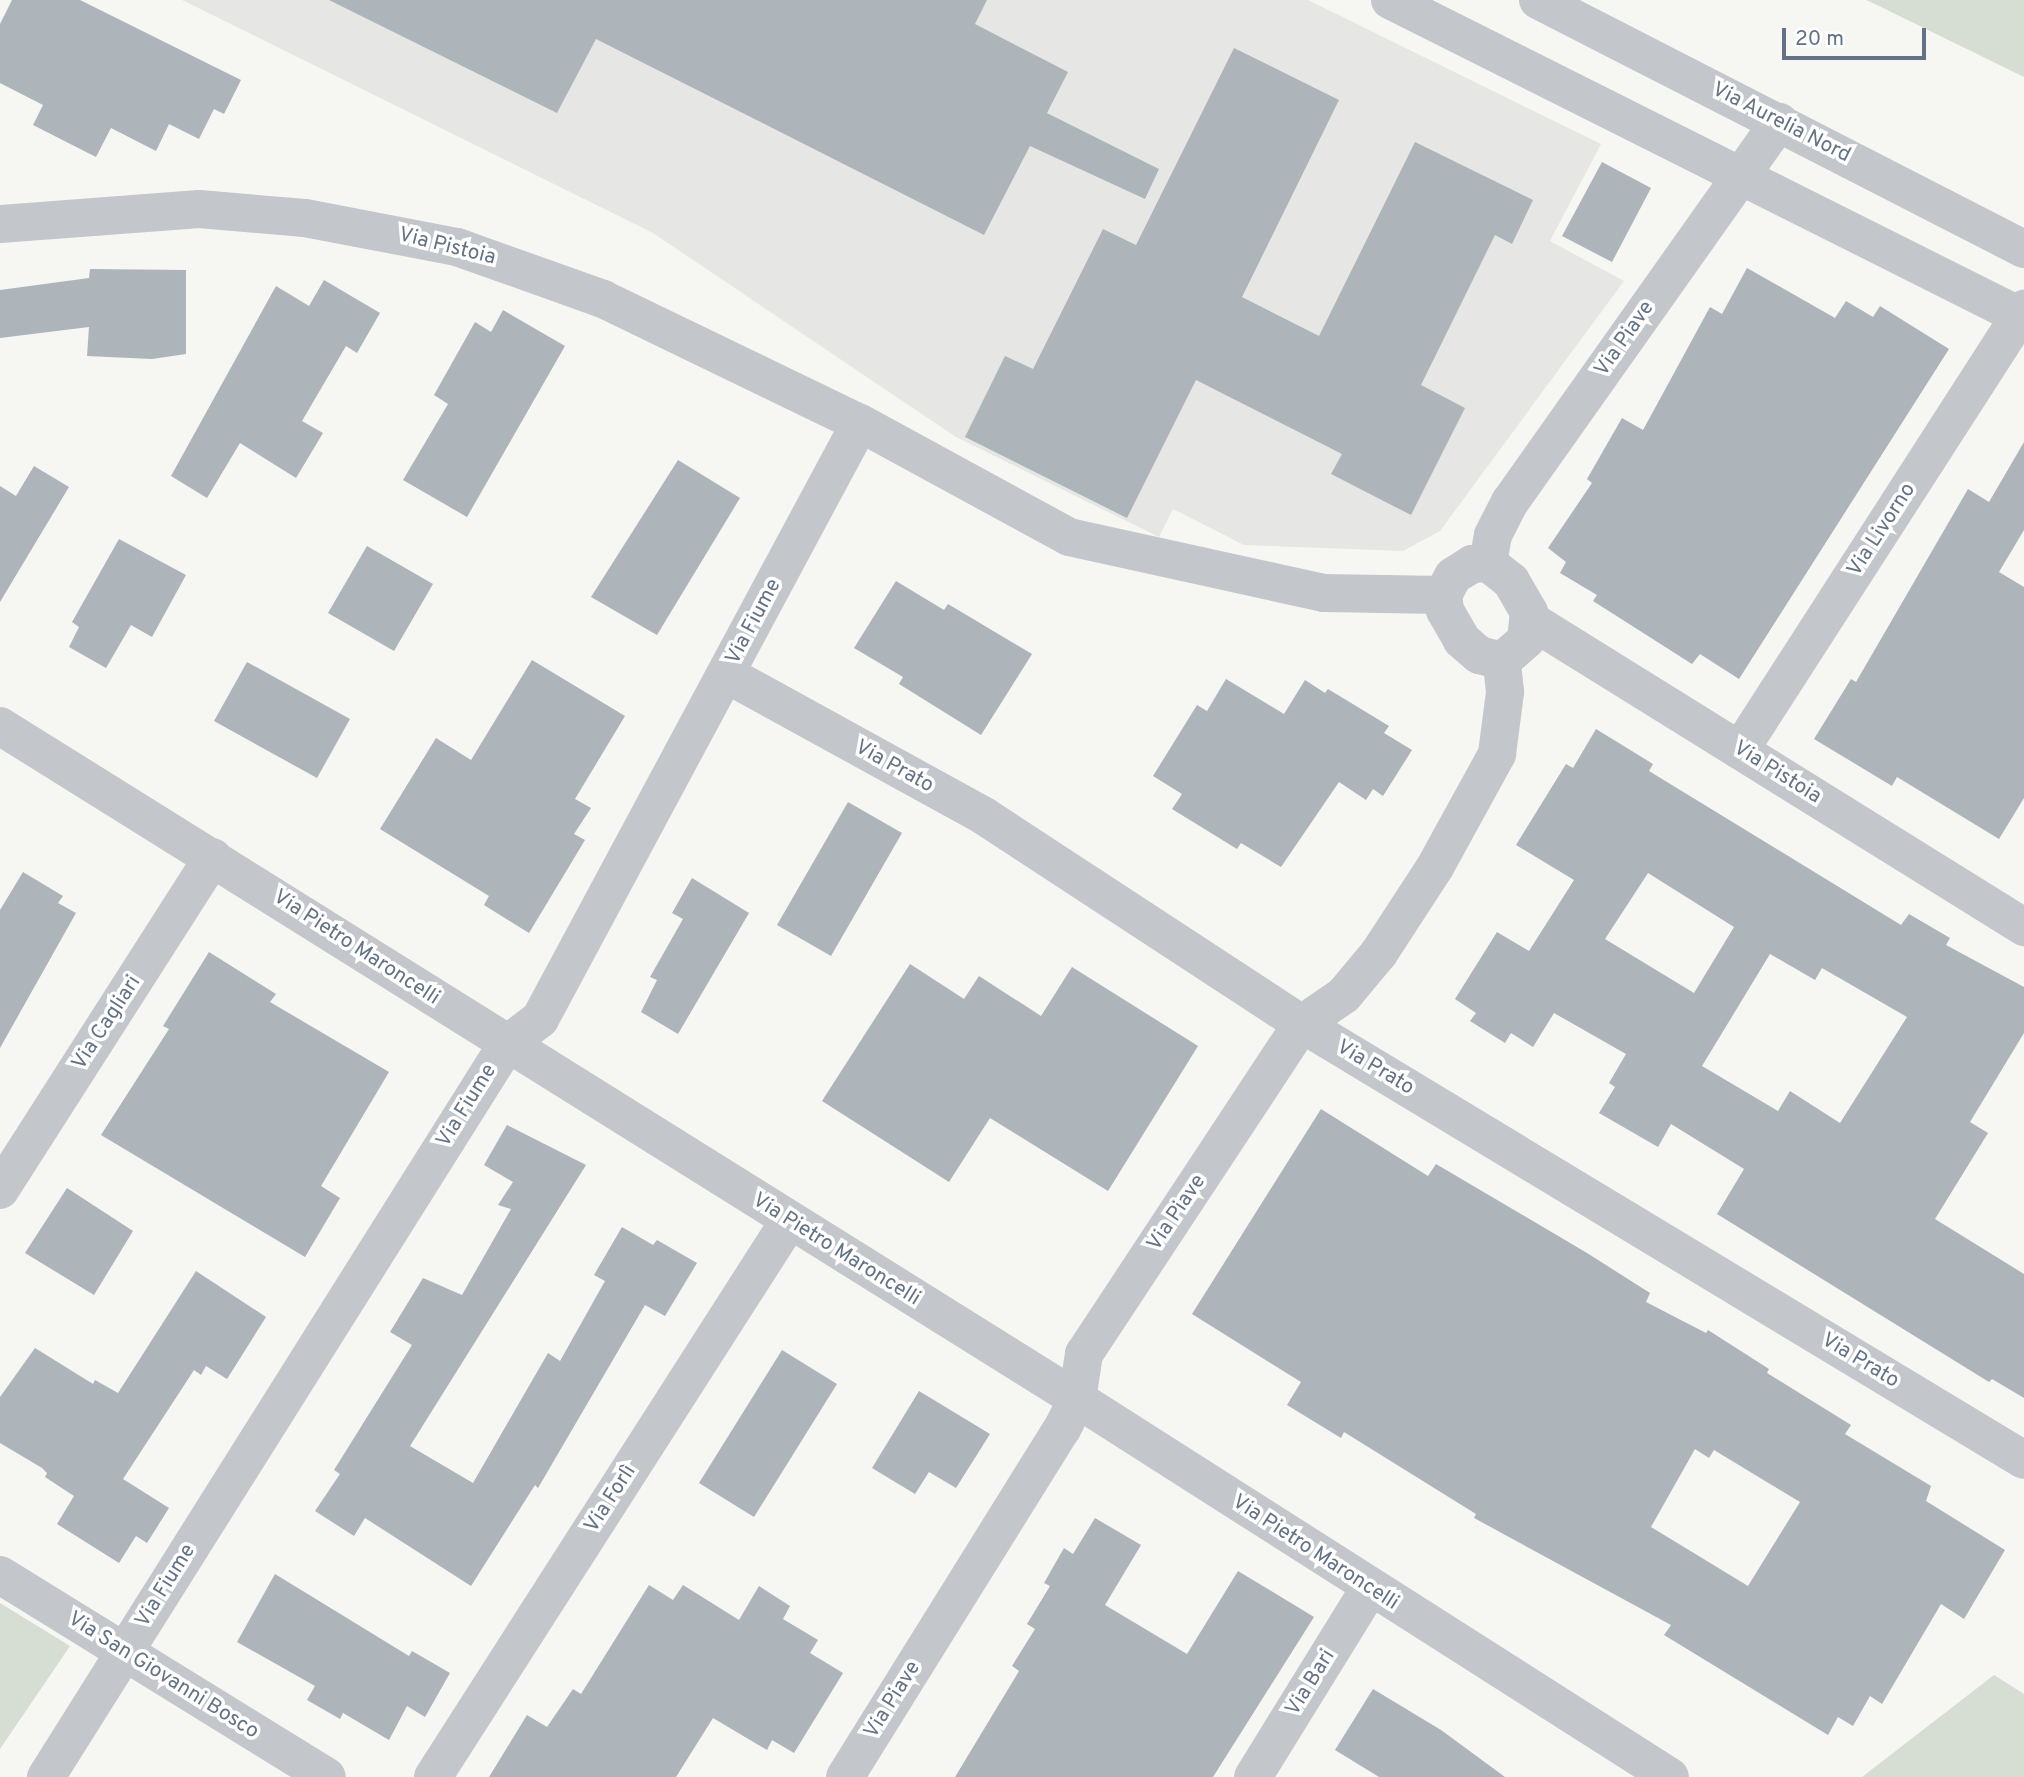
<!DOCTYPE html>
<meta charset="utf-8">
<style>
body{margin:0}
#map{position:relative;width:2024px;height:1777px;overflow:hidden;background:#f6f6f2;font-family:Overpass,sans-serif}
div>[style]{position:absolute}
.built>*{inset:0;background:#e6e7e5}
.green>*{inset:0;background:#d6ddd2}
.building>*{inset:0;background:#adb4ba}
.minor>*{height:38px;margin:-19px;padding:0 19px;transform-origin:19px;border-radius:19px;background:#c3c6ca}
span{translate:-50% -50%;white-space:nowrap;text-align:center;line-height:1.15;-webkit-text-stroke:7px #fff;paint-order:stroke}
.street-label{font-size:21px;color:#637385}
.scale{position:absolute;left:1782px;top:28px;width:144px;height:32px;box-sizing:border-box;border:4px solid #637385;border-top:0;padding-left:9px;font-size:21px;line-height:24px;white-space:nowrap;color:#637385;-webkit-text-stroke:5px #fff;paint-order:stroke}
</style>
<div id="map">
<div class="built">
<div style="clip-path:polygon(182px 0,1308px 0,1601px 144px,1550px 241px,1624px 281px,1440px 531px,1403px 551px,1244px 545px,1173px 509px,1159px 537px,956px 437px,653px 233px)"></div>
</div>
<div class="green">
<div style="clip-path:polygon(1866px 0,2024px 0,2024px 77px,1877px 5px)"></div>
<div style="clip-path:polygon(0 1603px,70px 1646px,0 1749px)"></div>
<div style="clip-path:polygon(1994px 1675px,2024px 1694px,2024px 1777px,1862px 1777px)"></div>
</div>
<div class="building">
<div style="clip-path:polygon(12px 0,80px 0,241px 80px,224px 114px,214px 109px,199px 139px,169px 124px,156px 151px,111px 128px,96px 157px,33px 125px,43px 105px,0 83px,0 24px)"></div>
<div style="clip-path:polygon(329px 0,987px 0,975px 24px,1068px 72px,1047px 113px,1159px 169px,1145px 199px,1030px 146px,984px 235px,596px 39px,557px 113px)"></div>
<div style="clip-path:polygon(1234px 48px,1339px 100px,1242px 297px,1319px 336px,1415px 142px,1533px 200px,1512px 244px,1495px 235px,1421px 385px,1465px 408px,1411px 515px,1331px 474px,1342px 454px,1196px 380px,1127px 518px,965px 437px,1005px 356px,1033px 369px,1103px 229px,1136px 245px)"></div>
<div style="clip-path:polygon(1602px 162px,1651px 188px,1612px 262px,1562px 236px)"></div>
<div style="clip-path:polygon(1747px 268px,1835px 318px,1846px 301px,1873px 317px,1880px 306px,1949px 349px,1739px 679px,1700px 654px,1692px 664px,1593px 601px,1597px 595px,1560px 573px,1566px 562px,1548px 548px,1592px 483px,1587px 479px,1622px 418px,1643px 430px,1710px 307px,1722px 314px)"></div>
<div style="clip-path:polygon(90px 269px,186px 270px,186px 354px,152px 359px,87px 356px,89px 327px,0 338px,0 290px,89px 278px)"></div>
<div style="clip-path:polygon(324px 280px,380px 313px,357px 353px,346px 346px,302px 421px,323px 433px,296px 478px,240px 443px,207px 498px,171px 476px,276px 286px,309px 306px)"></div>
<div style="clip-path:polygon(503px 310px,565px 346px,467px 517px,403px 480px,448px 404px,434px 395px,475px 322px,491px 332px)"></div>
<div style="clip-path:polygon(2024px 442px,2024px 530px,1999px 572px,2024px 587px,2024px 798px,1999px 839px,1897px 777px,1892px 786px,1814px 739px,1851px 679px,1856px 682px,1968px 489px,1989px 502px)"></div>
<div style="clip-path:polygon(678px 460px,740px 498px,657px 635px,591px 597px)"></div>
<div style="clip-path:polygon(34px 466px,69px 487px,0 602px,0 486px,16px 496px)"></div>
<div style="clip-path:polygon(119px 539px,186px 575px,152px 637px,131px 625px,106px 668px,69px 647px,79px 627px,72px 622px)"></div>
<div style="clip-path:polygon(367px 546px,433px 584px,394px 651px,328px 613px)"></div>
<div style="clip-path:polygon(896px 581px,944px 610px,948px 604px,1032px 654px,981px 735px,899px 684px,903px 677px,854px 648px)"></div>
<div style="clip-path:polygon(532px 660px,625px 716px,575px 799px,591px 808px,574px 834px,585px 840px,529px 933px,484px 905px,489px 896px,380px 829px,436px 738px,471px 760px)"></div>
<div style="clip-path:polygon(247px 662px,350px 719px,317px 778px,214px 721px)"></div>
<div style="clip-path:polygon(1226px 679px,1284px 714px,1305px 680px,1325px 693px,1328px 689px,1389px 726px,1384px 733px,1412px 750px,1383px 796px,1373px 789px,1366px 800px,1339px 782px,1281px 867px,1241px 843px,1237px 849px,1172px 809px,1182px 794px,1153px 776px,1197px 705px,1207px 711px)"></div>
<div style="clip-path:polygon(evenodd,1596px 729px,1653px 764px,1649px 771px,1901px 925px,1909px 914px,1950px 938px,1946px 945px,2024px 987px,2024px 1033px,1970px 1122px,1988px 1133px,1935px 1219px,2024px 1274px,2024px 1398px,1992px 1379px,1989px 1382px,1717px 1214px,1744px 1169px,1671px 1124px,1658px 1147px,1599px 1113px,1615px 1087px,1609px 1083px,1626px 1054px,1554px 1013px,1533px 1047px,1511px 1033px,1505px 1043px,1470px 1021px,1476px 1013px,1455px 999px,1497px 932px,1529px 951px,1574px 880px,1516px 845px,1566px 764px,1573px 768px,1596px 729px,1648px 873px,1734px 927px,1694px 993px,1605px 939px,1648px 873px,1596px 729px,1770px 954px,1815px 980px,1822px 968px,1907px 1017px,1840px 1123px,1790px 1091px,1778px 1111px,1702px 1066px,1770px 954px)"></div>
<div style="clip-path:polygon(848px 802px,902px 833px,831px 956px,777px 925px)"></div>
<div style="clip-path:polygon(23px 872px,63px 896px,58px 903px,76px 913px,0 1048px,0 910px)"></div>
<div style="clip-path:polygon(692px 878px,749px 913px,678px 1034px,641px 1012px,657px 980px,650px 977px,683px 919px,672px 913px)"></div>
<div style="clip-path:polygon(209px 952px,276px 994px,270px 1002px,389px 1072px,321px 1186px,340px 1198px,305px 1257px,101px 1135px,169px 1029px,163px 1026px)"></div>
<div style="clip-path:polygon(910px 964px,964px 999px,979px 976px,1041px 1016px,1072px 967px,1198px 1046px,1108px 1191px,990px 1118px,949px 1182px,822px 1101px)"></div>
<div style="clip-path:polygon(evenodd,1321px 1109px,1428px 1176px,1436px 1164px,1587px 1253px,1650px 1293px,1646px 1302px,1706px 1333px,1708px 1330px,1769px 1369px,1767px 1373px,1851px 1425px,1845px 1434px,1931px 1486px,1926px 1501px,2005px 1550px,1964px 1619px,1941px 1604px,1882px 1704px,1870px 1696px,1853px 1726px,1838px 1717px,1828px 1735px,1664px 1635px,1671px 1625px,1474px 1518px,1476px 1514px,1344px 1432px,1341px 1438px,1287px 1405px,1301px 1382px,1192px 1314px,1321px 1109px,1695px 1449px,1709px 1458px,1714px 1450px,1800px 1502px,1748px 1586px,1651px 1527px,1695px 1449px)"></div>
<div style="clip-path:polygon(507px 1125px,586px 1165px,410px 1446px,473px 1483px,548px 1353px,560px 1361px,605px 1281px,594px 1275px,622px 1227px,653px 1245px,657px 1240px,697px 1263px,665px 1316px,645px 1305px,538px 1488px,535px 1485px,471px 1586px,365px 1518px,354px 1536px,315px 1511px,340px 1474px,334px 1470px,412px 1345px,390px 1332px,423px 1278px,462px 1295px,511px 1209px,498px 1205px,513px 1182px,484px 1165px)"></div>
<div style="clip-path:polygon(67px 1188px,133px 1231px,94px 1295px,25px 1253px)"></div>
<div style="clip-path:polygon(196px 1271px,266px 1317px,227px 1379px,206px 1366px,201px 1375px,194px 1370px,123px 1479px,169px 1508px,147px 1543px,136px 1536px,119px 1563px,57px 1524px,74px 1496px,45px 1477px,47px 1473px,42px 1468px,0 1443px,0 1397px,35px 1348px,93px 1384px,95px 1380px,118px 1393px)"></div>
<div style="clip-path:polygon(782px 1350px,837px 1384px,754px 1517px,699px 1483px)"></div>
<div style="clip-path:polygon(919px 1391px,990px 1434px,956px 1488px,929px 1472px,915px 1494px,872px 1468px)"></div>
<div style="clip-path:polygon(1095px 1518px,1141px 1545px,1105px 1605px,1187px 1654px,1238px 1571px,1314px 1617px,1213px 1777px,955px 1777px,1019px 1671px,1012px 1666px,1035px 1629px,1027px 1624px,1050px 1586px,1044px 1583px,1064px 1548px,1073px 1554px)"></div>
<div style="clip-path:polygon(275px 1574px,409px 1656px,412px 1651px,450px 1673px,425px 1717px,407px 1706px,389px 1740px,343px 1713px,340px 1719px,307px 1700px,315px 1686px,237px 1642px)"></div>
<div style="clip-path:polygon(649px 1585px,673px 1600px,683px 1585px,739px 1620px,759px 1586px,790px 1606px,783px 1619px,818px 1640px,810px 1653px,843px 1673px,794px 1753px,772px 1740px,767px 1750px,713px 1718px,676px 1777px,489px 1777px,527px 1715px,547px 1727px,573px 1689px,581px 1694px)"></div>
<div style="clip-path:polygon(1373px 1689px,1441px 1730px,1505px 1777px,1379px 1777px,1335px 1750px)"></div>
</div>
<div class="minor">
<div style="left:1390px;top:0;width:709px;rotate:26.64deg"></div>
<div style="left:1538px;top:0;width:546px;rotate:27.13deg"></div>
<div style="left:0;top:224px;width:200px;rotate:-4.3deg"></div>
<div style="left:199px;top:209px;width:106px;rotate:4.9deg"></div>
<div style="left:305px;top:218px;width:155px;rotate:10.8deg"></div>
<div style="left:457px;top:247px;width:155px;rotate:19.6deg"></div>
<div style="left:603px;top:299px;width:285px;rotate:25.8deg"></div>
<div style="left:860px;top:423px;width:238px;rotate:28.6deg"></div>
<div style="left:1069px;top:537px;width:261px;rotate:12.4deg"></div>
<div style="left:1324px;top:593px;width:119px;rotate:1deg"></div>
<div style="left:1488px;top:563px;width:28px;rotate:-80deg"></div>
<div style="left:1493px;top:535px;width:37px;rotate:-63deg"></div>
<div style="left:1510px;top:502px;width:466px;rotate:-54.7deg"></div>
<div style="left:1488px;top:563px;width:29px;rotate:38deg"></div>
<div style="left:1511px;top:581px;width:36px;rotate:60deg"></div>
<div style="left:1529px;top:612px;width:28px;rotate:96deg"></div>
<div style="left:1526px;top:640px;width:32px;rotate:139deg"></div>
<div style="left:1502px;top:661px;width:24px;rotate:-165deg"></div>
<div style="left:1479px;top:655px;width:23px;rotate:-139deg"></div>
<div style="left:1462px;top:640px;width:34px;rotate:-120deg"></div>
<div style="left:1445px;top:610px;width:15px;rotate:-98deg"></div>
<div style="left:1443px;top:595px;width:21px;rotate:-62deg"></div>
<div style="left:1453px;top:576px;width:22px;rotate:-32deg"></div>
<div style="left:1472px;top:564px;width:16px;rotate:-4deg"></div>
<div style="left:1530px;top:620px;width:582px;rotate:31.86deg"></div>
<div style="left:726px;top:674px;width:294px;rotate:28.8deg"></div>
<div style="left:984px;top:816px;width:380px;rotate:33.2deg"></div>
<div style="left:1302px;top:1024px;width:843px;rotate:31.13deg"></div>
<div style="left:0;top:726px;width:1270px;rotate:32deg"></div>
<div style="left:1077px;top:1399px;width:703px;rotate:32.51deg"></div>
<div style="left:1740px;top:750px;width:525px;rotate:-57.22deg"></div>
<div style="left:0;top:1190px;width:395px;rotate:-57.4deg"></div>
<div style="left:0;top:1575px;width:384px;rotate:31.7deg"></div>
<div style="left:46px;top:1777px;width:866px;rotate:-57.83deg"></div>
<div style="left:507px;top:1044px;width:41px;rotate:-37.1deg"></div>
<div style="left:540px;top:1019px;width:676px;rotate:-61.77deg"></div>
<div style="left:433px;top:1777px;width:660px;rotate:-57.37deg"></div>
<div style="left:845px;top:1777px;width:410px;rotate:-58.1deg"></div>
<div style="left:1062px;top:1429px;width:34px;rotate:-63deg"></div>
<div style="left:1077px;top:1399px;width:46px;rotate:-81.2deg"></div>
<div style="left:1084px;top:1354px;width:396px;rotate:-56.6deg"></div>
<div style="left:1302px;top:1024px;width:51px;rotate:-34.6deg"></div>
<div style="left:1344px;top:995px;width:55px;rotate:-50.2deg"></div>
<div style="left:1379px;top:953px;width:103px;rotate:-56.9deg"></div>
<div style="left:1435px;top:867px;width:129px;rotate:-61.2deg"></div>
<div style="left:1497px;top:754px;width:63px;rotate:-82.6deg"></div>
<div style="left:1505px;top:692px;width:31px;rotate:-96deg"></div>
<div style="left:1253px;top:1777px;width:221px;rotate:-58.3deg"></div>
</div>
<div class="street-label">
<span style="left:1781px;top:123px;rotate:27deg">Via Aurelia Nord</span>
<span style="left:447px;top:247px;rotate:14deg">Via Pistoia</span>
<span style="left:1625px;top:339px;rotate:-55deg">Via Piave</span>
<span style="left:1882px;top:530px;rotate:-57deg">Via Livorno</span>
<span style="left:754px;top:622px;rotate:-62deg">Via Fiume</span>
<span style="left:894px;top:767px;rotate:29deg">Via Prato</span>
<span style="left:1777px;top:773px;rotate:32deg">Via Pistoia</span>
<span style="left:356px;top:948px;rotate:33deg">Via Pietro Maroncelli</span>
<span style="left:107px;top:1023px;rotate:-57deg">Via Cagliari</span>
<span style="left:1375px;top:1068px;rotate:31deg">Via Prato</span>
<span style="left:467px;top:1106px;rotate:-58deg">Via Fiume</span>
<span style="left:1177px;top:1213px;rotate:-56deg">Via Piave</span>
<span style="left:836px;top:1250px;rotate:32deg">Via Pietro Maroncelli</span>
<span style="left:1860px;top:1361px;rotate:31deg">Via Prato</span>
<span style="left:611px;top:1499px;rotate:-57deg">Via Forlì</span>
<span style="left:1315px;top:1553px;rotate:33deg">Via Pietro Maroncelli</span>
<span style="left:166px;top:1586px;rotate:-58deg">Via Fiume</span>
<span style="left:163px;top:1676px;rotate:32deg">Via San Giovanni Bosco</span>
<span style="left:1311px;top:1683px;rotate:-58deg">Via Bari</span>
<span style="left:893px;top:1700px;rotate:-58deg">Via Piave</span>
</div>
<div class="scale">20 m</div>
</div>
